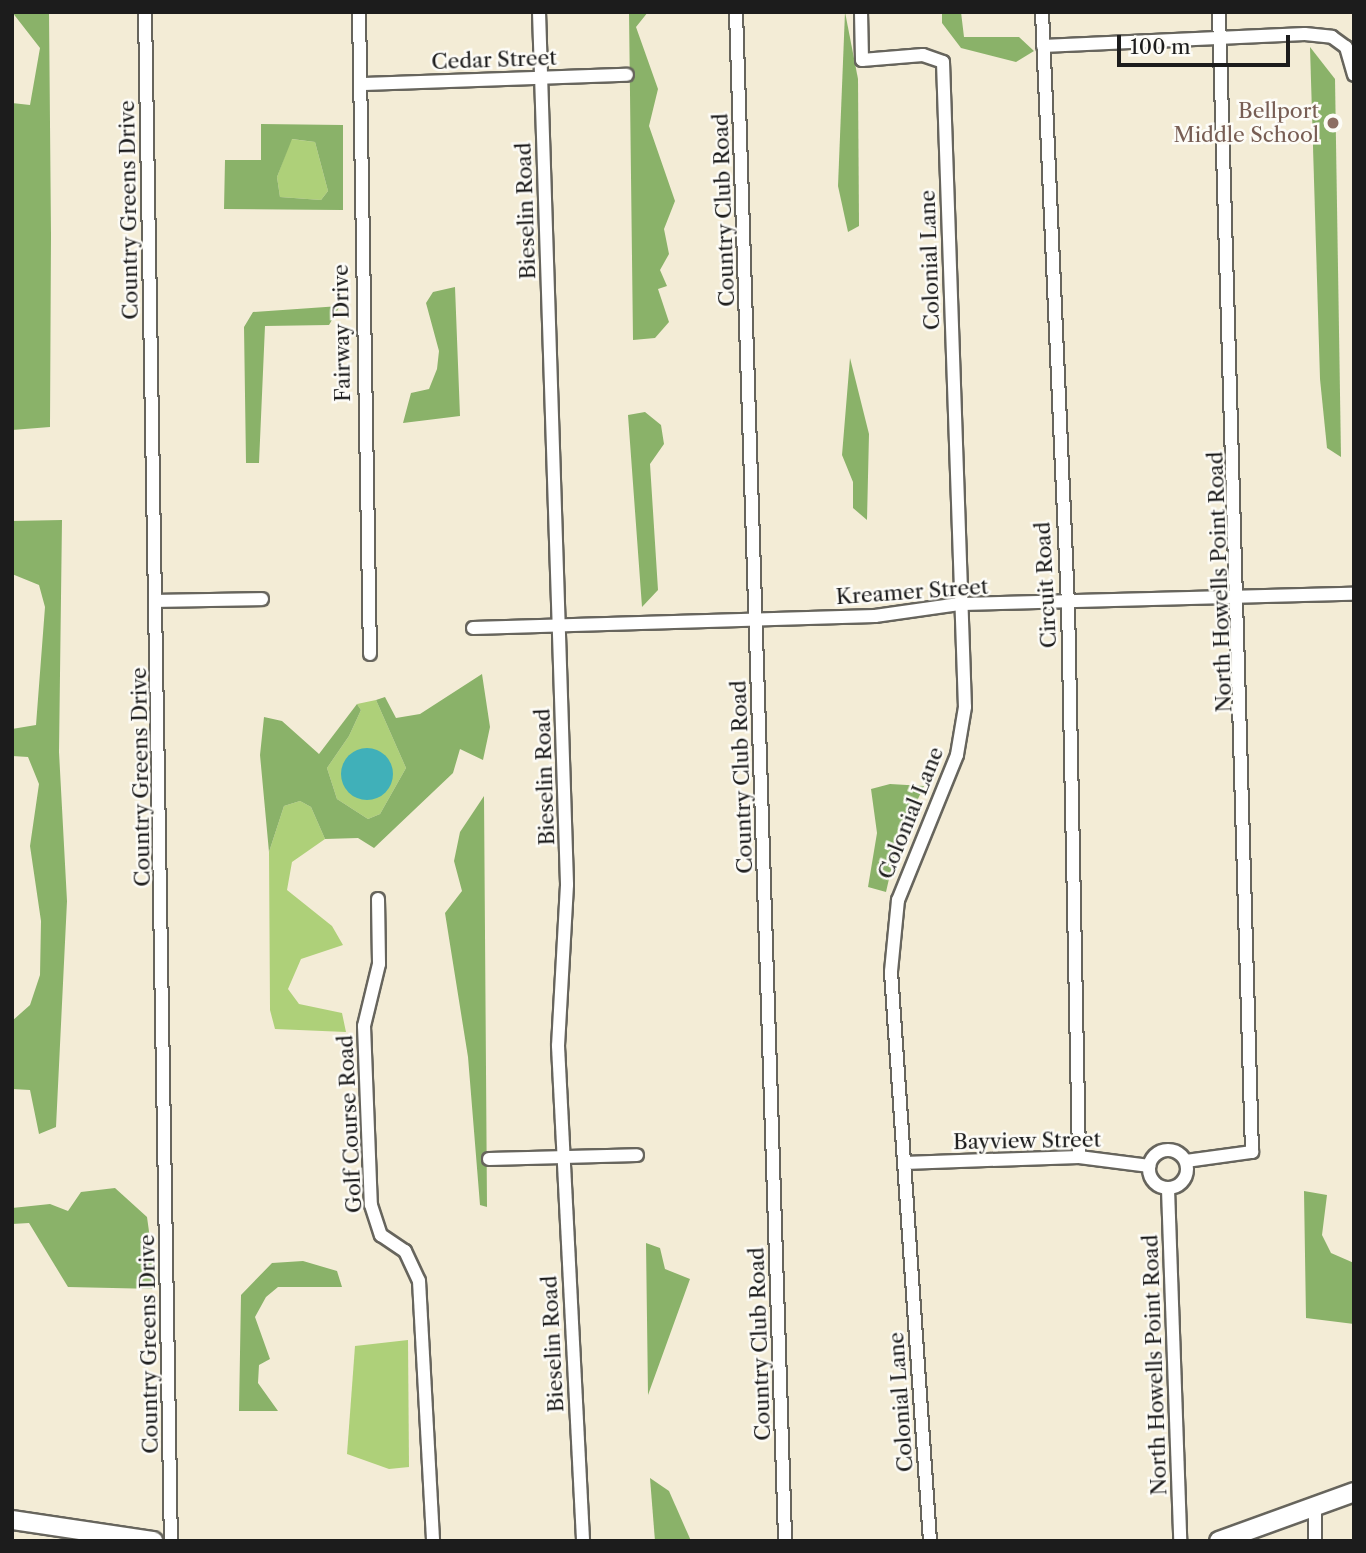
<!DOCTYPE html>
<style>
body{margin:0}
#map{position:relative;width:1366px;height:1553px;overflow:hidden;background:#f3ecd6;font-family:"Libre Caslon Text",serif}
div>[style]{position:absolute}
.green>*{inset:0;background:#aed079}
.forest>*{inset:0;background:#8ab269}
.water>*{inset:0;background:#40b0b9}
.round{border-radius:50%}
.roads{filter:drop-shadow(2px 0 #67655d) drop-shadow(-2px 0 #67655d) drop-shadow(0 2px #67655d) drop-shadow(0 -2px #67655d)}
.minor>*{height:12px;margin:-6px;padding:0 6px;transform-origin:6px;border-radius:6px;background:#fff}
.minor>.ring{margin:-6px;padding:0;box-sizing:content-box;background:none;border:12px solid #fff;border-radius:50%}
.secondary>*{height:18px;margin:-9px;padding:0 9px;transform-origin:9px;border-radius:9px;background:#fff}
.dots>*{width:19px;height:19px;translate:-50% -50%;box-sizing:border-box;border:4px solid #fdfcf7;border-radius:50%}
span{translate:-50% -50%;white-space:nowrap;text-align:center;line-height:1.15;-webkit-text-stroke:5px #fdfcf7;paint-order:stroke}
.street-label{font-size:21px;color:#1c1c1c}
.education-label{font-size:21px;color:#785e54}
.right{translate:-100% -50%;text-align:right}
.frame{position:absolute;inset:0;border:14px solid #1c1c1c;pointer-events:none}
.scale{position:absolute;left:1117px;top:35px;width:173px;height:32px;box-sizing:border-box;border:4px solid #1c1c1c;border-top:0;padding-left:9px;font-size:21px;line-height:24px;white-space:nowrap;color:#1c1c1c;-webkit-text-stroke:5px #fdfcf7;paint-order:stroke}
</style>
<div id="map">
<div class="green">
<div style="clip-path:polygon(291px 139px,315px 142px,328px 191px,321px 200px,280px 197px,277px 177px)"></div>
<div style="clip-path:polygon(376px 700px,406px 768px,380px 814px,368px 819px,337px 799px,327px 768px,349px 736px,361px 710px,357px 704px)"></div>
<div style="clip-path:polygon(300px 801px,311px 807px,325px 839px,292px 862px,287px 890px,332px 926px,343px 945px,301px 959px,288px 989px,299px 1004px,342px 1013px,346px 1032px,275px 1029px,270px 1010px,269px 852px,284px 806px)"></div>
<div style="clip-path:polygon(408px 1340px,409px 1467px,389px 1469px,347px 1454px,355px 1346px)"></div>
</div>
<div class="forest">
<div style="clip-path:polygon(12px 12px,49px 12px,51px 235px,50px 427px,12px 430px,12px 103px,30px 105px,40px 48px)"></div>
<div style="clip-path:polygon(629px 12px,648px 12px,636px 27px,658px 89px,649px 126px,675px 201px,664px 229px,669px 254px,660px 270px,667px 286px,658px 289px,669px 322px,655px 338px,633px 340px)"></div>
<div style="clip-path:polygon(845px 12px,858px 79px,859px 226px,848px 232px,838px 186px)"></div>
<div style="clip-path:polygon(942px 12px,961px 12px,964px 37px,1019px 37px,1034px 51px,1016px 62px,961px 48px,942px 23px)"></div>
<div style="clip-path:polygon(1310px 47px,1335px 79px,1341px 457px,1327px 448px,1320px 379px)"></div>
<div style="clip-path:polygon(evenodd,261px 124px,343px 125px,343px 210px,224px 209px,225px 160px,261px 160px,261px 124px,292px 139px,315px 142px,328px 191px,321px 200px,280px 197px,277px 177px,292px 139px)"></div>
<div style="clip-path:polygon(455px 287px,460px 416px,403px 423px,411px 393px,429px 389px,437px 369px,439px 351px,426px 303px,433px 292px)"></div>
<div style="clip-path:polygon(340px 306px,329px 325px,265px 326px,259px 463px,246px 463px,244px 327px,253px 312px)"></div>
<div style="clip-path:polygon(850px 358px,869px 434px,867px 520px,853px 508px,853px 482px,842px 455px)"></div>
<div style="clip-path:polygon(645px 412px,661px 425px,664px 444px,650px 464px,658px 590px,642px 607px,628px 415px)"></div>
<div style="clip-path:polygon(62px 520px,59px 752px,67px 901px,56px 1127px,39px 1134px,30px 1090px,12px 1089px,12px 1021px,30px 1005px,40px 975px,41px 921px,30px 846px,39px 784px,28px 757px,12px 756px,12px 729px,36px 725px,45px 607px,39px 585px,12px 574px,12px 521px)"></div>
<div style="clip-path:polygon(482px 674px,490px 727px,483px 760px,460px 749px,453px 773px,374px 848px,358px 838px,325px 839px,311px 807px,300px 801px,284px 806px,269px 852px,260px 755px,264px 717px,282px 721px,319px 754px,357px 704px,361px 710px,349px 736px,327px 768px,337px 799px,368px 819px,380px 814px,406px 768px,376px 700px,385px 697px,396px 718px,420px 714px)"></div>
<div style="clip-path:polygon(890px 784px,924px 786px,897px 844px,886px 892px,868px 887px,877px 833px,871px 789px)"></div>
<div style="clip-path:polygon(484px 796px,487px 1207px,480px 1205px,468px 1057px,445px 913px,462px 891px,454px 861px,460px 832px)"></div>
<div style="clip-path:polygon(115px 1188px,147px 1217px,157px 1289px,68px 1287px,29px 1223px,12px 1224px,12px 1208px,50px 1204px,68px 1211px,81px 1192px)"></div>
<div style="clip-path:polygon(1304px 1191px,1327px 1195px,1322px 1235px,1331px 1253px,1354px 1263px,1354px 1324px,1306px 1318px)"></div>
<div style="clip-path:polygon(646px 1243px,660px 1248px,665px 1269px,690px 1279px,648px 1395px)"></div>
<div style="clip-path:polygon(303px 1261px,337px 1271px,342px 1287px,278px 1287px,266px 1297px,255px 1317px,270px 1359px,259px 1365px,258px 1383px,278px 1411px,239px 1411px,241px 1295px,272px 1263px)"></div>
<div style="clip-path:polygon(650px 1478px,669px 1491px,691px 1541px,655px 1541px)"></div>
</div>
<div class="water">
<div class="round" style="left:341px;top:748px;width:52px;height:52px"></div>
</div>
<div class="roads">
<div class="minor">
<div style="left:145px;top:12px;width:1529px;rotate:89.03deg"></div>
<div style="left:359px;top:12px;width:642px;rotate:89.02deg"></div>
<div style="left:539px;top:12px;width:873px;rotate:88.16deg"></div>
<div style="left:567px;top:885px;width:161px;rotate:93.2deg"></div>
<div style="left:558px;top:1046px;width:496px;rotate:87.1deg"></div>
<div style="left:736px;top:12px;width:1530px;rotate:88.16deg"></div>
<div style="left:861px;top:12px;width:48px;rotate:88.8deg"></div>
<div style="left:862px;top:60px;width:61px;rotate:-4.7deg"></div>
<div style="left:923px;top:55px;width:21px;rotate:19deg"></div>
<div style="left:943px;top:62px;width:645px;rotate:88.05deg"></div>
<div style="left:965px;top:707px;width:49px;rotate:99.5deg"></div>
<div style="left:957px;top:755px;width:157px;rotate:112.1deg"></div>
<div style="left:898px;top:900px;width:72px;rotate:95.6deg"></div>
<div style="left:891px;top:972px;width:570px;rotate:86.08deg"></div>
<div style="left:1042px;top:12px;width:593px;rotate:87.49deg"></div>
<div style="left:1068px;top:604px;width:553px;rotate:88.86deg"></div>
<div style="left:1043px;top:46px;width:262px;rotate:-2.6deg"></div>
<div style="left:1305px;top:34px;width:27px;rotate:6deg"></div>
<div style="left:1332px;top:37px;width:17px;rotate:36deg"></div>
<div style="left:1346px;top:47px;width:29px;rotate:74deg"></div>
<div style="left:363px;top:84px;width:264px;rotate:-2deg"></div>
<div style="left:158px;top:601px;width:104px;rotate:-1.1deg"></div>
<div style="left:473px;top:628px;width:402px;rotate:-1.7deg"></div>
<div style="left:875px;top:616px;width:85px;rotate:-8.1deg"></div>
<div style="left:959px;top:604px;width:395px;rotate:-1.5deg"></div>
<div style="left:378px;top:899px;width:65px;rotate:89.1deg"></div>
<div style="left:379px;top:964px;width:64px;rotate:103.6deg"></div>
<div style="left:364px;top:1026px;width:179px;rotate:87.8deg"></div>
<div style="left:371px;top:1205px;width:32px;rotate:72deg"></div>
<div style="left:381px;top:1235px;width:29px;rotate:34deg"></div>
<div style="left:405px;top:1251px;width:33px;rotate:65deg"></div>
<div style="left:419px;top:1281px;width:260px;rotate:86.9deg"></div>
<div class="ring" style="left:1149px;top:1150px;width:26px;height:26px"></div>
<div style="left:489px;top:1159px;width:148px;rotate:-1.5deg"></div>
<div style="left:1186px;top:1161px;width:67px;rotate:-7.8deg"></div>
<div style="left:1252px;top:1152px;width:1140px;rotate:-91.66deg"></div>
<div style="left:904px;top:1163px;width:175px;rotate:-2deg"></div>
<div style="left:1079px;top:1157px;width:71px;rotate:7.3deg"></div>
<div style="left:1168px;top:1189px;width:352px;rotate:88deg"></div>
<div style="left:1315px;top:1505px;width:36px;rotate:90deg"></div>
</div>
<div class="secondary">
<div style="left:12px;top:1520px;width:143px;rotate:8.5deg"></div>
<div style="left:1219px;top:1541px;width:144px;rotate:-19.9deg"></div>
</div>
</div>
<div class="dots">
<div style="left:1333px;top:123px;background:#8d6e63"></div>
</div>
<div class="street-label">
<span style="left:494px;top:60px;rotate:-2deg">Cedar Street</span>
<span style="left:129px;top:210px;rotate:-91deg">Country Greens Drive</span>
<span style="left:724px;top:210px;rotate:-92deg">Country Club Road</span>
<span style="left:526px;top:211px;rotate:-92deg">Bieselin Road</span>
<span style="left:930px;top:260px;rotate:-92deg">Colonial Lane</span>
<span style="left:342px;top:333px;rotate:-91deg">Fairway Drive</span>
<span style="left:1220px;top:582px;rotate:-92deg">North Howells Point Road</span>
<span style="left:1046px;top:585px;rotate:-93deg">Circuit Road</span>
<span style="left:912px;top:592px;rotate:-4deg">Kreamer Street</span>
<span style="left:141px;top:777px;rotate:-91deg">Country Greens Drive</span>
<span style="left:545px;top:777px;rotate:-92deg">Bieselin Road</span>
<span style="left:742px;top:777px;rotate:-92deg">Country Club Road</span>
<span style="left:911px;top:813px;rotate:-68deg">Colonial Lane</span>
<span style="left:350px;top:1124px;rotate:-93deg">Golf Course Road</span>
<span style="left:1027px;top:1141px;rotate:-1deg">Bayview Street</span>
<span style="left:149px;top:1344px;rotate:-91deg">Country Greens Drive</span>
<span style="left:553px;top:1344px;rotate:-93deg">Bieselin Road</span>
<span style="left:760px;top:1344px;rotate:-92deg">Country Club Road</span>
<span style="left:1155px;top:1365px;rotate:-92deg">North Howells Point Road</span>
<span style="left:901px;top:1402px;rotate:-94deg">Colonial Lane</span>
</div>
<div class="education-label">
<span class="right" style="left:1319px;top:123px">Bellport<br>Middle School</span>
</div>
<div class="frame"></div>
<div class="scale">100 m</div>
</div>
